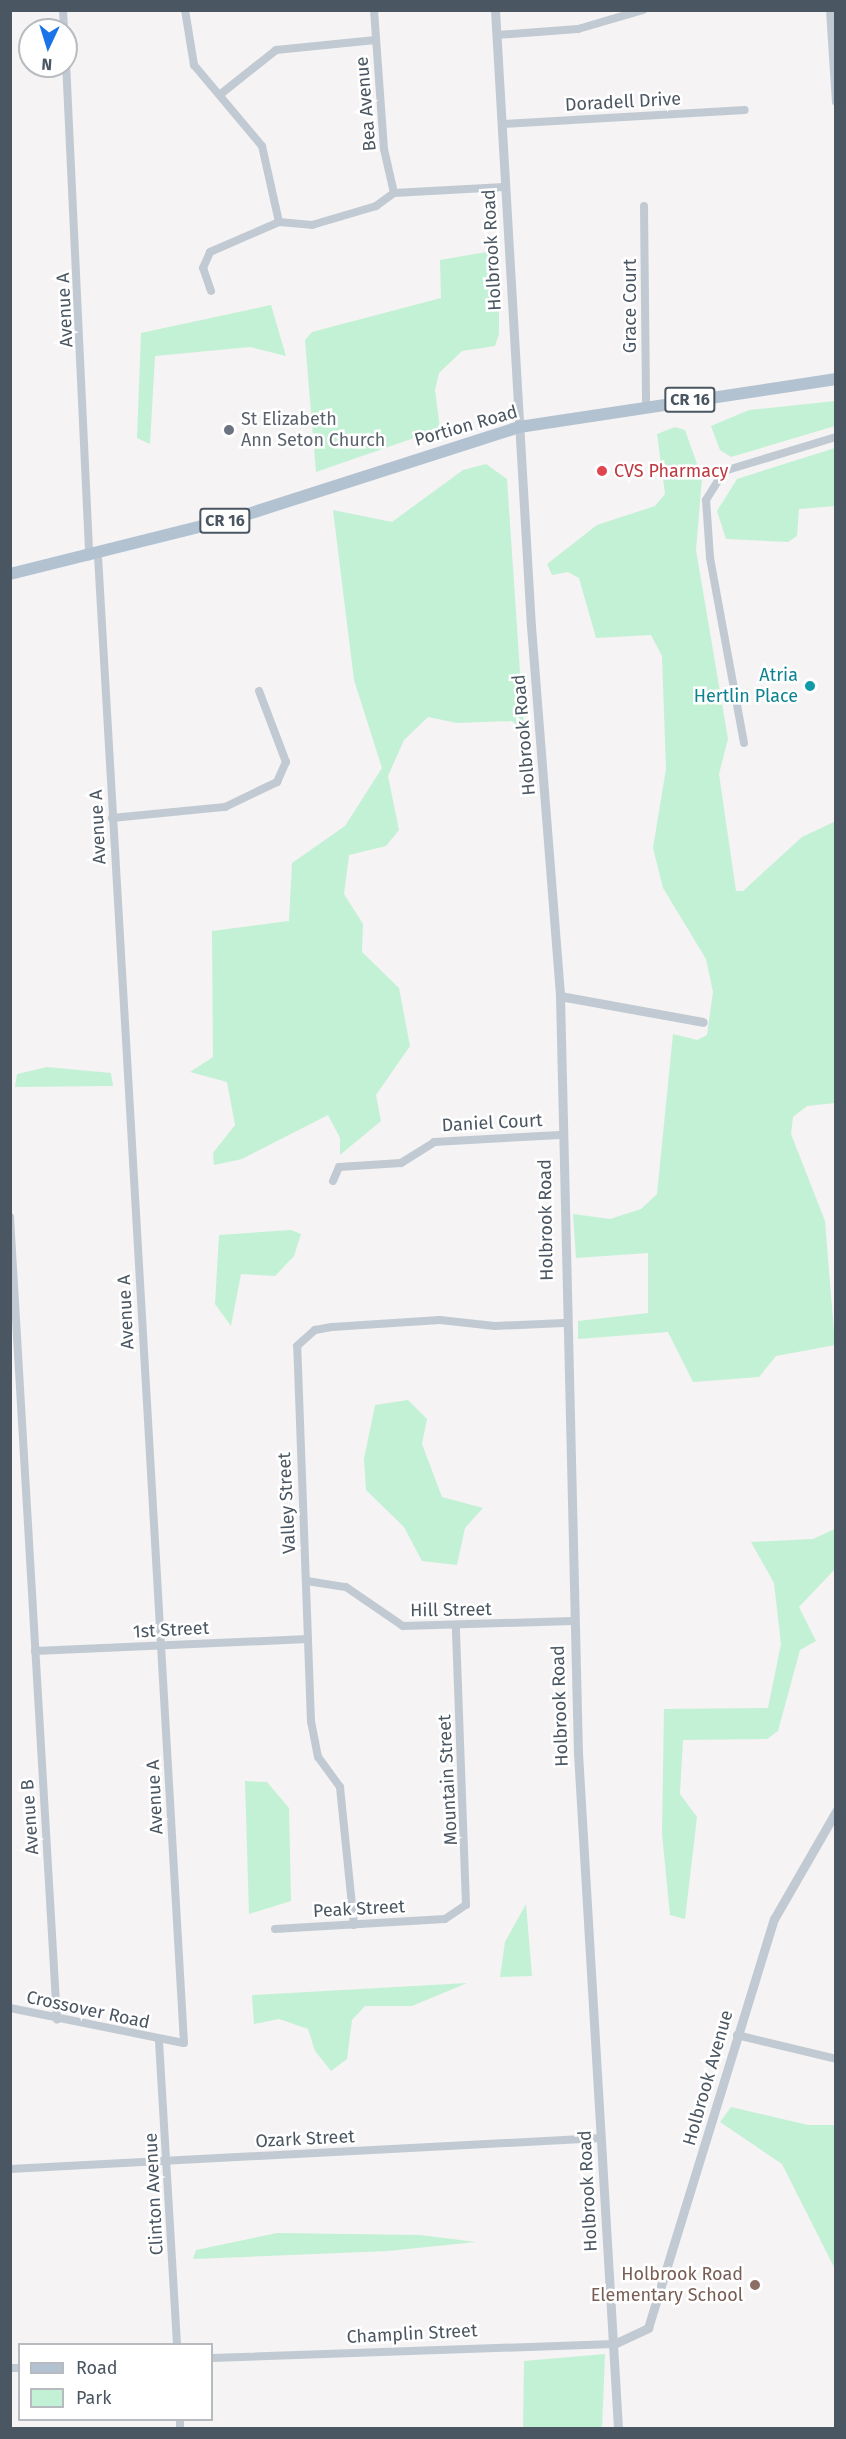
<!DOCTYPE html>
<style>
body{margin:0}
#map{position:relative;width:846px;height:2439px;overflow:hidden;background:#f5f3f3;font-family:"Fira Sans",sans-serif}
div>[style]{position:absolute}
.green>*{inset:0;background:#c3f1d5}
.minor>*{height:8px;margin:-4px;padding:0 4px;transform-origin:4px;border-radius:4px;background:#c1cad2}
.tertiary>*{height:9px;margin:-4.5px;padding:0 4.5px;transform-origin:4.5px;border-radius:4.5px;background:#c1cad2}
.primary>*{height:12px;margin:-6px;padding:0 6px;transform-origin:6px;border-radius:6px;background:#b3c2d1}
.dots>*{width:16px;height:16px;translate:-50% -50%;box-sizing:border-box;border:3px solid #fff;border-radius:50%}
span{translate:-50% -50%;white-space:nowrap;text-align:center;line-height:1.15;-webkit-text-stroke:5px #fff;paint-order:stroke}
.shield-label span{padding:2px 4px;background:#fff;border:2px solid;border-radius:4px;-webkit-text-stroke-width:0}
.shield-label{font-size:16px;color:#4a5661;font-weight:700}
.street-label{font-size:18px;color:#4a5661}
.worship-label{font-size:18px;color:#5b616d}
.left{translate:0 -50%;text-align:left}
.health-label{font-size:18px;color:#be3a42}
.culture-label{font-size:18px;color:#0d838f}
.right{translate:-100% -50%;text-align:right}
.education-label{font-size:18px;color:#785e54}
.frame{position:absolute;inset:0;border:12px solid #4a5661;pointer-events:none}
.legend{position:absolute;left:18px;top:2343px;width:195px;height:78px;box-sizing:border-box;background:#fff;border:2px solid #b7bbc0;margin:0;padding:8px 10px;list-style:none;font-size:18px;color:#4a5661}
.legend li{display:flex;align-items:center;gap:12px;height:30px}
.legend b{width:30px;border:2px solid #b7bbc0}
.north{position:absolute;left:18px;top:18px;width:60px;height:60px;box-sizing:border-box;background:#fff;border:2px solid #b7bbc0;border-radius:50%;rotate:184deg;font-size:16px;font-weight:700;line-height:24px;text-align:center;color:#4a5661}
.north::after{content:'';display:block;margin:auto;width:21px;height:27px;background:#1a73e8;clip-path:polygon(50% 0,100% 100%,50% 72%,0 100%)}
</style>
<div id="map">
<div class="green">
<div style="clip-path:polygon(492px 251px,499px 256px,499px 334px,495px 346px,462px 351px,439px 373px,435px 390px,440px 429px,316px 472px,305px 340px,312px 332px,441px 298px,440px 260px)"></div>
<div style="clip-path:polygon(271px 305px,286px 356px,250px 347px,155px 356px,150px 444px,137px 438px,141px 333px)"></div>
<div style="clip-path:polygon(835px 401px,835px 426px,731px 457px,720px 450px,711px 426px,749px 410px)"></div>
<div style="clip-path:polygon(675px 427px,685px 430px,702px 478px,696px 550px,728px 739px,719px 774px,736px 891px,743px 891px,802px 837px,836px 821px,835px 1103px,807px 1106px,793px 1117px,791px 1134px,825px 1221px,835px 1345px,776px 1356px,759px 1377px,693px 1382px,668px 1332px,578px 1339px,578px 1321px,648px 1313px,648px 1253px,576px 1258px,573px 1214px,610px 1219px,641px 1209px,657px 1194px,673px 1034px,697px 1040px,707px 1035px,713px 992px,706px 959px,663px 888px,653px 848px,666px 769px,662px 656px,651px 635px,596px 638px,579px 578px,568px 572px,552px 575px,547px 564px,597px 525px,655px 506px,665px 494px,657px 434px)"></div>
<div style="clip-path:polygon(835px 448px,835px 506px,799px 509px,797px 536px,788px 542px,726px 539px,717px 511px,737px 479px)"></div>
<div style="clip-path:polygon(486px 464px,507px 479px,524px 731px,512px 721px,457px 723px,428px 717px,404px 740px,388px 776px,399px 830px,386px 846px,349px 855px,344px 894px,363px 924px,362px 952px,399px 988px,410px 1046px,376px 1095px,381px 1121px,340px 1155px,340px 1138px,328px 1115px,242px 1159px,214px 1165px,213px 1153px,235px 1125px,227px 1082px,190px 1072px,213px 1057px,212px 931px,289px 921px,292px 863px,345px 826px,382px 768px,354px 680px,333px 510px,392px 522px,463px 470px)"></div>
<div style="clip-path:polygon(47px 1067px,111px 1073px,113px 1086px,15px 1087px,17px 1074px)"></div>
<div style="clip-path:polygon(291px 1230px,301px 1234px,294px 1256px,275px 1276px,241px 1274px,231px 1326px,215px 1304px,219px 1235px)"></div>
<div style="clip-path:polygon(408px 1400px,427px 1419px,422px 1444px,442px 1497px,483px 1508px,465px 1528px,457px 1565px,422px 1561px,404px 1527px,366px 1490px,364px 1459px,375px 1405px)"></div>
<div style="clip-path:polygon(835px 1529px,835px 1569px,799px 1607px,816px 1641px,800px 1650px,778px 1731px,767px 1739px,683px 1740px,680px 1794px,697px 1817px,685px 1919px,670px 1915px,662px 1834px,664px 1709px,768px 1708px,781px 1644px,774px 1583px,751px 1542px,813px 1539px)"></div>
<div style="clip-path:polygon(245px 1781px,267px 1782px,289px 1808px,291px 1901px,249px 1914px)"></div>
<div style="clip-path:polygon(526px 1904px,532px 1976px,500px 1977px,505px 1942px)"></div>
<div style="clip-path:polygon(467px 1983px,412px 2006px,365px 2006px,352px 2020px,347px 2059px,331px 2071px,315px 2051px,308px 2029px,279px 2019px,254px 2024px,252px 1995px)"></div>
<div style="clip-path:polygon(731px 2107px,808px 2125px,835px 2125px,835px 2269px,782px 2164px,720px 2122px)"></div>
<div style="clip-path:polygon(277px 2233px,420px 2235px,476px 2242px,388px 2251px,193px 2259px,196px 2250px)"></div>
<div style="clip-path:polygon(605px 2354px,602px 2428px,523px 2428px,524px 2361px)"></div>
</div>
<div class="minor">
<div style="left:63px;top:10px;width:20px;rotate:87deg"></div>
<div style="left:185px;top:10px;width:56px;rotate:80.7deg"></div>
<div style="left:194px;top:65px;width:106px;rotate:50deg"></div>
<div style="left:262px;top:146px;width:78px;rotate:77.4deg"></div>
<div style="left:279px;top:222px;width:33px;rotate:5deg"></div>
<div style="left:312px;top:225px;width:67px;rotate:-16.5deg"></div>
<div style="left:376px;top:206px;width:22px;rotate:-36deg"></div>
<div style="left:394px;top:193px;width:110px;rotate:-3.1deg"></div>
<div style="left:374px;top:10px;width:139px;rotate:85.9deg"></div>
<div style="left:384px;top:149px;width:45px;rotate:77.2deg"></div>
<div style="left:830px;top:10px;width:92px;rotate:86.3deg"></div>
<div style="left:497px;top:35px;width:81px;rotate:-4.2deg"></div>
<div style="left:578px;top:29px;width:68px;rotate:-16.3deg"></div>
<div style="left:66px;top:62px;width:495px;rotate:87.3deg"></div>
<div style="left:222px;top:93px;width:69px;rotate:-38.5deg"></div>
<div style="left:276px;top:50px;width:100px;rotate:-5.7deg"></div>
<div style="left:502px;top:124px;width:243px;rotate:-3.3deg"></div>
<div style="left:644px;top:206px;width:200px;rotate:89.4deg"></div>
<div style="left:211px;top:291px;width:24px;rotate:-109deg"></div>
<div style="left:203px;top:268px;width:17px;rotate:-66deg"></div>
<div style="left:210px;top:252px;width:75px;rotate:-23.5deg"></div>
<div style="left:744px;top:743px;width:189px;rotate:-100.4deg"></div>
<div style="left:710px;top:557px;width:57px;rotate:-94deg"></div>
<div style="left:706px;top:500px;width:34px;rotate:-58deg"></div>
<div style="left:724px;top:471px;width:117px;rotate:-16.9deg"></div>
<div style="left:112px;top:818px;width:114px;rotate:-5.6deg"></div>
<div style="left:225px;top:807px;width:58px;rotate:-25.7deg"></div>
<div style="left:277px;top:782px;width:22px;rotate:-66deg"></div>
<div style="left:286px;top:762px;width:76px;rotate:-110.8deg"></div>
<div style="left:333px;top:1181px;width:15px;rotate:-67deg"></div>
<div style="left:339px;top:1167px;width:62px;rotate:-3.7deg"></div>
<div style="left:401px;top:1163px;width:39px;rotate:-32deg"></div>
<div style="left:434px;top:1142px;width:126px;rotate:-3.2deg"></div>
<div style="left:10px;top:1217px;width:804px;rotate:86.65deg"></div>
<div style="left:307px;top:1581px;width:39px;rotate:9deg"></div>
<div style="left:346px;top:1587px;width:69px;rotate:34.4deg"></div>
<div style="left:403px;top:1626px;width:170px;rotate:-1.7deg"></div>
<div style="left:35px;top:1651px;width:273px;rotate:-2.5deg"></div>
<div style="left:354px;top:1925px;width:139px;rotate:-95.8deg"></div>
<div style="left:340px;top:1787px;width:37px;rotate:-126deg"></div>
<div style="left:318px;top:1757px;width:36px;rotate:-101deg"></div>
<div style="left:311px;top:1722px;width:376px;rotate:-92.1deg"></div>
<div style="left:297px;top:1346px;width:24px;rotate:-42deg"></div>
<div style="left:315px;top:1330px;width:17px;rotate:-10deg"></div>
<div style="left:332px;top:1327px;width:108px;rotate:-3.7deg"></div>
<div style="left:440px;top:1320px;width:55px;rotate:6.2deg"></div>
<div style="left:495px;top:1326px;width:69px;rotate:-2.5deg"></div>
<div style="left:275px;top:1929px;width:170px;rotate:-3.4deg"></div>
<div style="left:445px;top:1919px;width:25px;rotate:-34deg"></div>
<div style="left:466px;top:1905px;width:277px;rotate:-92.1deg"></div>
<div style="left:10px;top:2008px;width:177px;rotate:11.4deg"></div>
<div style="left:184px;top:2043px;width:1490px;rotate:-93.31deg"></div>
<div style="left:737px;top:2035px;width:102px;rotate:13.6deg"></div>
<div style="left:159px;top:2041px;width:304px;rotate:86.6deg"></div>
<div style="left:10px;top:2169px;width:592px;rotate:-3deg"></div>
<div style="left:212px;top:2358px;width:402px;rotate:-2deg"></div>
<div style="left:10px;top:2368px;width:10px"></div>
<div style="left:180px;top:2420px;width:8px;rotate:90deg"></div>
</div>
<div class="tertiary">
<div style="left:495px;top:10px;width:617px;rotate:86.66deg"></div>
<div style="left:531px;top:626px;width:371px;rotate:85.5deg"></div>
<div style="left:560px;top:996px;width:757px;rotate:88.64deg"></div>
<div style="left:578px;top:1753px;width:676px;rotate:86.61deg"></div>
<div style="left:560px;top:996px;width:145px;rotate:10.3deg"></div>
<div style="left:614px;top:2344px;width:38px;rotate:-25deg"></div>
<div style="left:648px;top:2328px;width:428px;rotate:-72.9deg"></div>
<div style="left:774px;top:1919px;width:125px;rotate:-60.1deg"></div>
</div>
<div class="primary">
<div style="left:10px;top:574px;width:239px;rotate:-14deg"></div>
<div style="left:242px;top:516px;width:291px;rotate:-17.8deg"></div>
<div style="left:519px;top:427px;width:321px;rotate:-8.6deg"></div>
</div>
<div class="dots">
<div style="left:229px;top:430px;background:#6b7280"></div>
<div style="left:602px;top:471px;background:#e0444e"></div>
<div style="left:810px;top:686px;background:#0f9aa8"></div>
<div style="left:755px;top:2285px;background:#8d6e63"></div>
</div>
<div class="shield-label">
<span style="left:690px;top:400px">CR 16</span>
<span style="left:225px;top:521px">CR 16</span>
</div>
<div class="street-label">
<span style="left:623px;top:102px;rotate:-3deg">Doradell Drive</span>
<span style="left:366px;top:104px;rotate:-95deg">Bea Avenue</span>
<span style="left:492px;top:250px;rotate:-93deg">Holbrook Road</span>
<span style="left:630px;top:306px;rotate:-90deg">Grace Court</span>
<span style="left:65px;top:310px;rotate:-93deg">Avenue A</span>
<span style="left:466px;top:426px;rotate:-16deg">Portion Road</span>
<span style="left:524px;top:735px;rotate:-95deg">Holbrook Road</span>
<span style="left:98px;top:827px;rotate:-93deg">Avenue A</span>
<span style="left:492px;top:1123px;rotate:-3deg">Daniel Court</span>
<span style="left:546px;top:1220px;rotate:-91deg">Holbrook Road</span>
<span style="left:126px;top:1312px;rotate:-93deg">Avenue A</span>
<span style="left:287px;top:1503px;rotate:-93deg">Valley Street</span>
<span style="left:451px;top:1610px;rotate:-1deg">Hill Street</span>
<span style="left:171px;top:1630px;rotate:-3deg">1st Street</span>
<span style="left:560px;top:1706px;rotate:-92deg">Holbrook Road</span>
<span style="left:448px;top:1780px;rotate:-93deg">Mountain Street</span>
<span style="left:155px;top:1797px;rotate:-93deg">Avenue A</span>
<span style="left:30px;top:1817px;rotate:-94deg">Avenue B</span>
<span style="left:359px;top:1909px;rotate:-3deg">Peak Street</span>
<span style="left:88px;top:2010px;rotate:12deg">Crossover Road</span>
<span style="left:708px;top:2078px;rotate:-74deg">Holbrook Avenue</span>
<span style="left:305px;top:2139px;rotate:-3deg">Ozark Street</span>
<span style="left:588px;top:2191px;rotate:-93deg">Holbrook Road</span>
<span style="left:154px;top:2194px;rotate:-93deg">Clinton Avenue</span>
<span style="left:412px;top:2334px;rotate:-3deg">Champlin Street</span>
</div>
<div class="worship-label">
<span class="left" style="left:241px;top:430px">St Elizabeth<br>Ann Seton Church</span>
</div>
<div class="health-label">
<span class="left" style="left:614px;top:471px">CVS Pharmacy</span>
</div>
<div class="culture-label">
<span class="right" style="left:798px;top:686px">Atria<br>Hertlin Place</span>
</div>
<div class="education-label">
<span class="right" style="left:743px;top:2285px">Holbrook Road<br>Elementary School</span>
</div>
<div class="frame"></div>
<ul class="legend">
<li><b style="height:8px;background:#b3c2d1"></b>Road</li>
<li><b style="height:16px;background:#c3f1d5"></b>Park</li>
</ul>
<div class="north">N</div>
</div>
